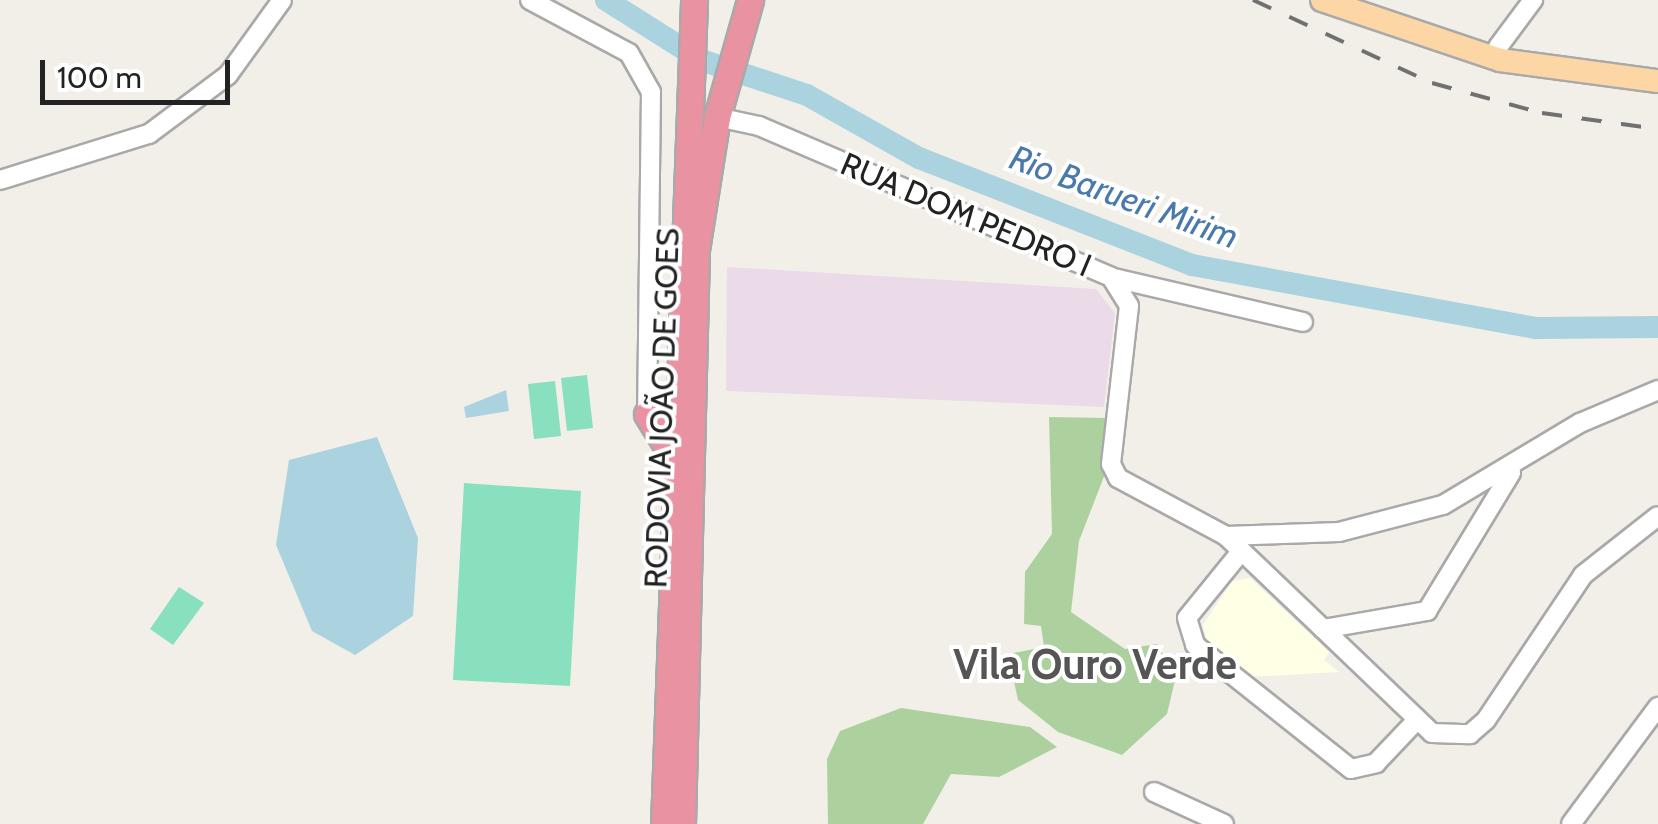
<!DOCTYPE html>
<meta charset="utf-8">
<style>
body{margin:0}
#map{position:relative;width:1658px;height:824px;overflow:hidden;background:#f2efe9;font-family:Cabin,sans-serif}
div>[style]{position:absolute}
.industrial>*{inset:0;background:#ebdbe8}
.education>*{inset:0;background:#ffffe5}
.forest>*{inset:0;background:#add19e}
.pitch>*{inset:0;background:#88e0be}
.water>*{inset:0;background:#aad3df}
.river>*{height:22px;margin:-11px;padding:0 11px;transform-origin:11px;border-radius:11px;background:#aad3df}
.roads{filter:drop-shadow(2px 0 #a9a9a9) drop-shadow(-2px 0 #a9a9a9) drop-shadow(0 2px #a9a9a9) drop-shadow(0 -2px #a9a9a9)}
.minor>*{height:18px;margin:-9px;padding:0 9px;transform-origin:9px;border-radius:9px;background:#fff}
.major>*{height:22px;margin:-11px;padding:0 11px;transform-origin:11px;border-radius:11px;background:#fcd6a4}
.highway>*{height:25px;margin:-12.5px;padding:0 12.5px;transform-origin:12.5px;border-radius:12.5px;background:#e892a2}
.rail>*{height:4px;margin-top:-2px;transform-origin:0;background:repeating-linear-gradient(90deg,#707070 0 20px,transparent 0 40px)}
span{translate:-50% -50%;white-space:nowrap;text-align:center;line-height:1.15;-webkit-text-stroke:8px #fff;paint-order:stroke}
.street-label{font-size:32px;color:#222}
.water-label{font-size:35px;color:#4a7aab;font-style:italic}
.district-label{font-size:42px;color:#555;font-weight:700}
.scale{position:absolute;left:40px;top:60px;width:190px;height:45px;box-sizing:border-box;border:5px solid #222;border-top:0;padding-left:12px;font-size:30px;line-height:35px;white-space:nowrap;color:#222;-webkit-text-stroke:8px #fff;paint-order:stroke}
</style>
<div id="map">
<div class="industrial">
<div style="clip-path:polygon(727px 267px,1096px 289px,1115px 313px,1104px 407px,726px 391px)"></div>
</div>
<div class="education">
<div style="clip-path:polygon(1250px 578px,1329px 652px,1324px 660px,1339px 672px,1247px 677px,1208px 646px,1203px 625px,1232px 581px)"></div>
</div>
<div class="forest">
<div style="clip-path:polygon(1049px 417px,1107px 418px,1105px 474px,1079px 541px,1071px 612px,1125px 649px,1157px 644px,1176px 676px,1167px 714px,1122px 755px,1058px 732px,1018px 700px,1008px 654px,1044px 647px,1041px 626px,1024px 624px,1025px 572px,1052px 534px)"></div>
<div style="clip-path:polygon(901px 708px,1030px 727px,1057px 747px,999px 777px,951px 774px,923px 824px,828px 824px,827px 759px,840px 731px)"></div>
</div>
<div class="pitch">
<div style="clip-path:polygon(587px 375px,593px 428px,567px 431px,561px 378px)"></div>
<div style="clip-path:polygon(555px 381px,561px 436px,534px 439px,528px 384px)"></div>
<div style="clip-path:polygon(464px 483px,581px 491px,570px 686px,453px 680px)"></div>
<div style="clip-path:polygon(179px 587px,204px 603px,173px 645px,150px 629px)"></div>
</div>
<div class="water">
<div style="clip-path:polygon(506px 390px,509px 411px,466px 418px,464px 407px)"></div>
<div style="clip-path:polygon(377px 437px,418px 538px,413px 616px,355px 655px,312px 631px,276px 545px,289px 460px)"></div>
</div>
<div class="river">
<div style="left:606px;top:0;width:112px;rotate:32.3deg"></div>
<div style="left:701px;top:60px;width:112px;rotate:18.3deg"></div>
<div style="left:807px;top:95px;width:129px;rotate:29.4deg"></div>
<div style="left:919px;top:158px;width:293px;rotate:21.4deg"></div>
<div style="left:1192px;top:265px;width:350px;rotate:10.4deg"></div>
<div style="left:1536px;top:328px;width:122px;rotate:-0.5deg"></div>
</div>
<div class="roads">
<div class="minor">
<div style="left:530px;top:0;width:112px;rotate:28.2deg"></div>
<div style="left:629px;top:53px;width:45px;rotate:60.6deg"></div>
<div style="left:651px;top:92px;width:322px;rotate:90.7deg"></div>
<div style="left:1498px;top:47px;width:59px;rotate:-53.3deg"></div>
<div style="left:717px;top:117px;width:43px;rotate:12.1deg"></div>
<div style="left:759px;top:126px;width:383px;rotate:23.2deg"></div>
<div style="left:1111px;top:277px;width:34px;rotate:58deg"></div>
<div style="left:1129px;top:306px;width:159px;rotate:96.5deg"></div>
<div style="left:1111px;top:464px;width:16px;rotate:63deg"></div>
<div style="left:1118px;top:478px;width:123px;rotate:28.2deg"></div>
<div style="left:1226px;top:536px;width:285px;rotate:43.7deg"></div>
<div style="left:1432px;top:733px;width:38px;rotate:2deg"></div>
<div style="left:1470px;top:734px;width:21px;rotate:-41deg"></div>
<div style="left:1486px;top:720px;width:174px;rotate:-56.2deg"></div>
<div style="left:1583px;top:575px;width:95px;rotate:-38.2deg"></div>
<div style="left:0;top:180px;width:156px;rotate:-17.2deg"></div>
<div style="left:149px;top:134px;width:99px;rotate:-36.8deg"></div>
<div style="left:228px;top:75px;width:92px;rotate:-54.2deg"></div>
<div style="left:1114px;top:278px;width:194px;rotate:13.1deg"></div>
<div style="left:1226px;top:536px;width:113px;rotate:-2deg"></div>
<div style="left:1339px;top:532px;width:107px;rotate:-14.6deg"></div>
<div style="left:1443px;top:505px;width:160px;rotate:-30.9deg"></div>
<div style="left:1580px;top:423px;width:85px;rotate:-22.9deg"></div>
<div style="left:1239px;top:554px;width:82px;rotate:129.1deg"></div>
<div style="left:1187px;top:618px;width:28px;rotate:73deg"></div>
<div style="left:1195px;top:645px;width:199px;rotate:38.5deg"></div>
<div style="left:1351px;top:769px;width:26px;rotate:-13deg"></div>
<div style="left:1376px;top:763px;width:54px;rotate:-46.5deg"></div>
<div style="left:1323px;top:629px;width:106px;rotate:-9.8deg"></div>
<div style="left:1427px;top:611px;width:162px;rotate:-58.7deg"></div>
<div style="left:1154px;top:792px;width:77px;rotate:24.6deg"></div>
<div style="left:1571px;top:824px;width:146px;rotate:-53.4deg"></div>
</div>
<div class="major">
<div style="left:1322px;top:0;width:188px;rotate:18.6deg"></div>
<div style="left:1500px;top:60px;width:159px;rotate:7.6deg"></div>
</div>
<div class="highway">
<div style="left:647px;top:414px;width:49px;rotate:58.2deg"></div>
<div style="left:664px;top:824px;width:825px;rotate:-87.91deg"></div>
<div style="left:682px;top:824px;width:574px;rotate:-88.6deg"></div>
<div style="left:696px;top:250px;width:135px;rotate:-81deg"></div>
<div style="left:717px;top:117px;width:122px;rotate:-74.2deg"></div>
</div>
</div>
<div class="rail">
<div style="left:1253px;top:0;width:197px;rotate:24.9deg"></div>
<div style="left:1432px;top:83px;width:114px;rotate:15.3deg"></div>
<div style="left:1542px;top:113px;width:117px;rotate:7.9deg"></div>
</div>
<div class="street-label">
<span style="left:966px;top:215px;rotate:23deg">RUA DOM PEDRO I</span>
<span style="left:662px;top:408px;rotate:-88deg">RODOVIA JOÃO DE GOES</span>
</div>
<div class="water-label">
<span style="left:1124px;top:197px;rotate:20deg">Rio Barueri Mirim</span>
</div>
<div class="district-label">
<span style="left:1095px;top:664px">Vila Ouro Verde</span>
</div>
<div class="scale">100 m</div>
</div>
